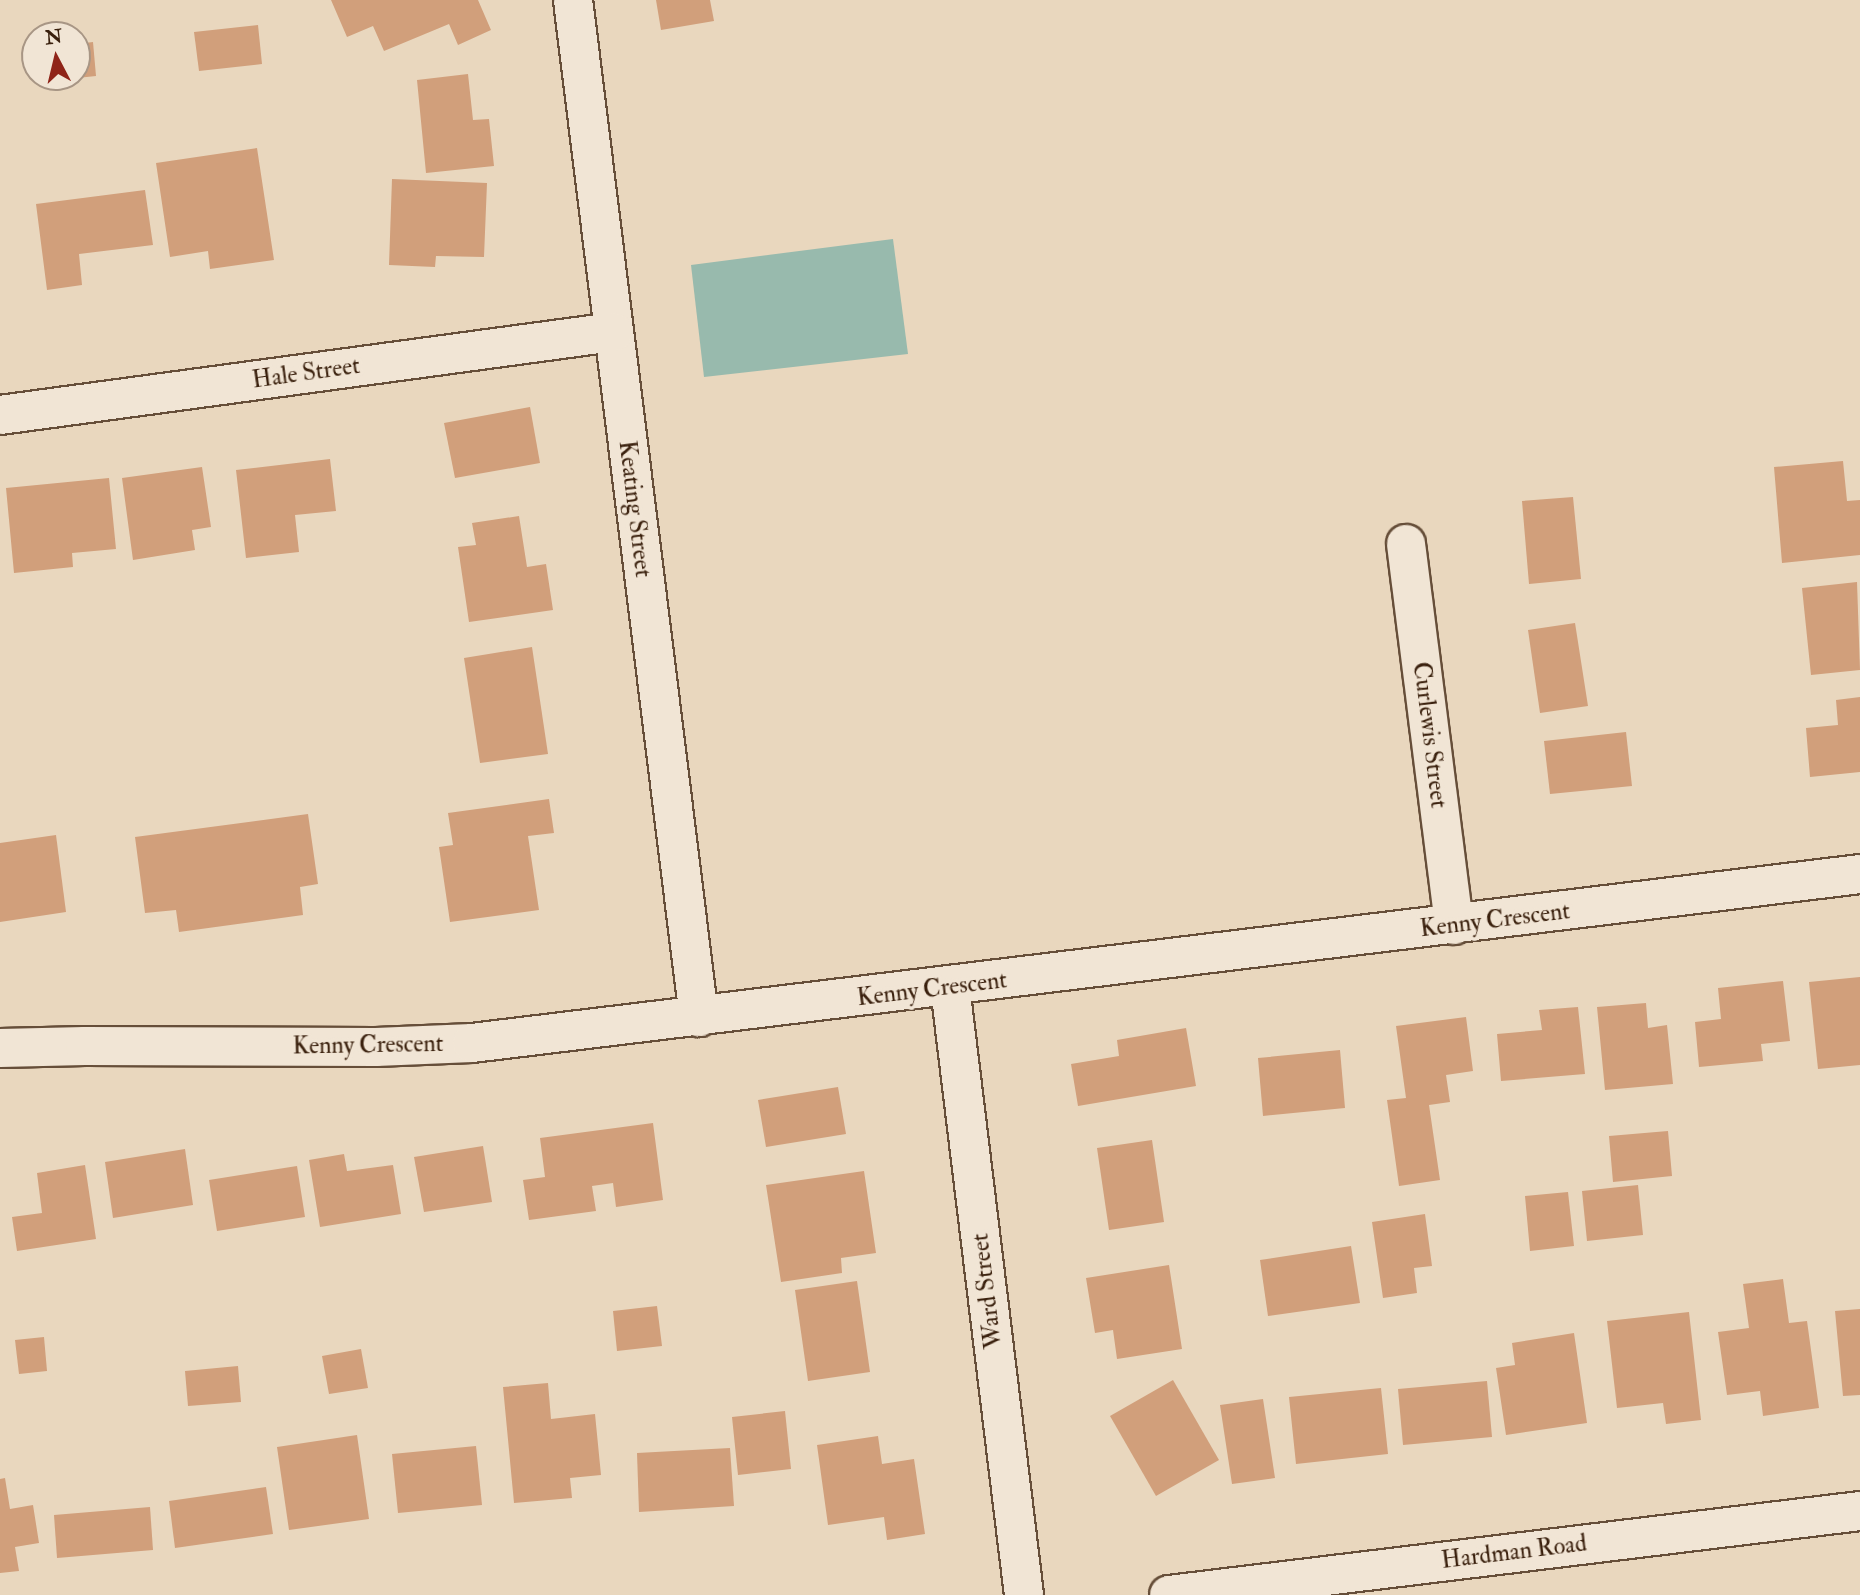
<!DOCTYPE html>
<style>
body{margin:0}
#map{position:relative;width:1860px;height:1595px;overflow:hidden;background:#e9d7be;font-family:"IM FELL Double Pica",serif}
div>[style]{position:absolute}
.water>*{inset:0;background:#98baad}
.building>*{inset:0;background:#d19f7b}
.roads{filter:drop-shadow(2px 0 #664e39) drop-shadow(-2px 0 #664e39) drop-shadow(0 2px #664e39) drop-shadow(0 -2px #664e39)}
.minor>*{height:38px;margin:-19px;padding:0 19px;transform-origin:19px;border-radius:19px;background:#f1e5d5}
span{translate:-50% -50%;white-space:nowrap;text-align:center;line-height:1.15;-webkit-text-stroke:7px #f1e5d5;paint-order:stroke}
.street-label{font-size:24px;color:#3a200d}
.north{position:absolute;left:21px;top:21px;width:70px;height:70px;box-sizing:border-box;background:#f1e5d5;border:2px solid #a89685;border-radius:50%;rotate:353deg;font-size:19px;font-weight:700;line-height:28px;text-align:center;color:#3a200d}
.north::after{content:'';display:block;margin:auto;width:24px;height:32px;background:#8f2418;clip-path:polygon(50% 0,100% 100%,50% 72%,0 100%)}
</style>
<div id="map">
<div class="water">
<div style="clip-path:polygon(893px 239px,908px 354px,704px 377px,691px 265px)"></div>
</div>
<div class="building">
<div style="clip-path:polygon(331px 0,478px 0,491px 30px,458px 45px,449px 24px,384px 51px,373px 26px,347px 37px)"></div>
<div style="clip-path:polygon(656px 0,710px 0,714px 21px,661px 30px)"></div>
<div style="clip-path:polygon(258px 25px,262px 64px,199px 71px,194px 32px)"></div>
<div style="clip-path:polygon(93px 42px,96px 76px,77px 78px,77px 44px)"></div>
<div style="clip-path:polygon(30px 48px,35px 48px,35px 77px,62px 79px,33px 82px)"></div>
<div style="clip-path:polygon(468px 74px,473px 120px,489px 119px,494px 166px,426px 173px,417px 80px)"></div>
<div style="clip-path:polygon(257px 148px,274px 260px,210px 269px,208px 251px,170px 257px,156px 163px)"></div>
<div style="clip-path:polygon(392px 179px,487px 183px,484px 257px,436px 256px,435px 267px,389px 265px)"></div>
<div style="clip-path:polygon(145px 190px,153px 245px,79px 254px,82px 285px,47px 290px,36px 204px)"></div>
<div style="clip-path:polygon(530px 407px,540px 463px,455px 478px,444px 423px)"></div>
<div style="clip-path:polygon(330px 459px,336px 511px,295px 515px,299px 552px,246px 558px,236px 470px)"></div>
<div style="clip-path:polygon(1843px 461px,1847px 501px,1860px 500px,1860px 555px,1782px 563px,1774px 467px)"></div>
<div style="clip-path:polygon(202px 467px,211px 527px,192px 530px,195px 550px,133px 560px,122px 478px)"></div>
<div style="clip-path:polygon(109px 478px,116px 549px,72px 553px,73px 567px,14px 573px,6px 488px)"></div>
<div style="clip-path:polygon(1573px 497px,1581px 579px,1529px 584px,1522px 501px)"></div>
<div style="clip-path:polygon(519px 516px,527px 567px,546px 564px,553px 610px,469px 622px,458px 547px,476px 545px,472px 523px)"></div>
<div style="clip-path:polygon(1857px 582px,1860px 670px,1811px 675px,1802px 588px)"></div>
<div style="clip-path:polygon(1575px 623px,1588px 706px,1540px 713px,1528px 630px)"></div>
<div style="clip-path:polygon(532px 647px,548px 754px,480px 763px,464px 658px)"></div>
<div style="clip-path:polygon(1860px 697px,1860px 772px,1810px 777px,1806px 728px,1838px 725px,1836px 700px)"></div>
<div style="clip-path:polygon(1626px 732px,1632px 786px,1550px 794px,1544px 741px)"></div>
<div style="clip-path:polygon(549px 799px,554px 833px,528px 836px,539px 910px,450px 922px,439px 847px,453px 845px,448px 813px)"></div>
<div style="clip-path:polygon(308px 814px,318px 884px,300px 887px,303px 915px,179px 932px,176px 910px,145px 913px,135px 837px)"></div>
<div style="clip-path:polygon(56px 835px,66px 912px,0 922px,0 843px)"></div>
<div style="clip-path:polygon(1860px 977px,1860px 1065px,1818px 1069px,1809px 982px)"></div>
<div style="clip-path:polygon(1783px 981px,1790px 1041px,1761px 1044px,1763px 1061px,1699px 1067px,1695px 1022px,1721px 1019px,1718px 988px)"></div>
<div style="clip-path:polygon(1646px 1003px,1648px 1028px,1667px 1025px,1673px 1084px,1605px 1090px,1597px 1007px)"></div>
<div style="clip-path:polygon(1578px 1007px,1585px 1074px,1501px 1081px,1497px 1034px,1542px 1030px,1539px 1010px)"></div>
<div style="clip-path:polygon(1466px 1017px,1473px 1071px,1446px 1075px,1450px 1102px,1429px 1105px,1440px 1180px,1399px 1186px,1387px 1100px,1406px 1098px,1396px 1026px)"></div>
<div style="clip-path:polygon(1186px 1028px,1196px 1086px,1078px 1106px,1071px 1064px,1119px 1056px,1117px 1040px)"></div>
<div style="clip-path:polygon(1340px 1050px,1345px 1108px,1263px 1116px,1258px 1058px)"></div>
<div style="clip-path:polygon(838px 1087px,846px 1134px,766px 1147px,758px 1100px)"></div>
<div style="clip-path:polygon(653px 1123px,663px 1200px,616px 1207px,613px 1183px,592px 1186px,596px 1211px,529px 1220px,523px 1180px,545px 1177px,540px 1138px)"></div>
<div style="clip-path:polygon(1668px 1131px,1672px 1176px,1613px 1182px,1609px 1136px)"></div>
<div style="clip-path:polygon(1152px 1140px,1164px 1222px,1109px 1230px,1097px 1148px)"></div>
<div style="clip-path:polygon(483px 1146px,492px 1202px,424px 1212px,414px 1157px)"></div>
<div style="clip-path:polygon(185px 1149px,193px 1205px,113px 1218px,105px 1162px)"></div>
<div style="clip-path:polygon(344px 1154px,347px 1171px,393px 1165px,401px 1214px,320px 1227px,309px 1160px)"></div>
<div style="clip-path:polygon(85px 1165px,96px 1239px,17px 1251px,12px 1217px,42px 1213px,37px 1173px)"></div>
<div style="clip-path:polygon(297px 1166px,305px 1217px,217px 1231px,209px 1180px)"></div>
<div style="clip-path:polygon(864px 1171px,876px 1253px,841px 1258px,842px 1273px,781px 1282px,766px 1185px)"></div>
<div style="clip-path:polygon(1638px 1185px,1643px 1235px,1587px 1241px,1582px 1191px)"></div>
<div style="clip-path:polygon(1568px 1192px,1574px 1246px,1530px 1251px,1525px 1196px)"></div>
<div style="clip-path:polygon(1425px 1214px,1432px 1266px,1414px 1268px,1417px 1293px,1383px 1298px,1372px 1222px)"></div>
<div style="clip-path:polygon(1351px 1246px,1360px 1303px,1268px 1316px,1260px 1260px)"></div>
<div style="clip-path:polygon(1169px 1265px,1182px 1349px,1117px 1359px,1113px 1330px,1095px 1333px,1086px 1278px)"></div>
<div style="clip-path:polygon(1783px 1279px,1789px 1323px,1807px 1321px,1819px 1408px,1763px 1416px,1760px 1391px,1727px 1395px,1718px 1332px,1749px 1328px,1743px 1284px)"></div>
<div style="clip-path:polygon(857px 1281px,870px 1372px,808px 1381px,795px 1290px)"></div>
<div style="clip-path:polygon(657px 1306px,662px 1346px,617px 1351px,613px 1311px)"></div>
<div style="clip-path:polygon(1860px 1309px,1860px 1395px,1843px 1396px,1835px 1311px)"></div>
<div style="clip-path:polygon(1689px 1312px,1701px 1420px,1666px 1424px,1663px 1403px,1617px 1408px,1607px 1321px)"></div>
<div style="clip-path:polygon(1574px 1333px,1587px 1423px,1506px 1435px,1496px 1368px,1515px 1365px,1512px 1343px)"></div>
<div style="clip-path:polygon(44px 1337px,47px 1371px,19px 1374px,15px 1340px)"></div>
<div style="clip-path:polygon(361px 1349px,368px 1388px,329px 1394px,322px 1356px)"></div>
<div style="clip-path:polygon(238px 1366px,241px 1402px,188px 1406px,185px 1371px)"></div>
<div style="clip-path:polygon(1173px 1380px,1219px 1460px,1156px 1496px,1110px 1416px)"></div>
<div style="clip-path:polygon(1487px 1381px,1492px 1437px,1403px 1445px,1398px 1389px)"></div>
<div style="clip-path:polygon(548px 1383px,551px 1419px,595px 1414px,601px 1475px,570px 1478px,572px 1498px,514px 1503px,503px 1387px)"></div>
<div style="clip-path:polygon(1381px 1388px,1388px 1454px,1296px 1464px,1289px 1397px)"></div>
<div style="clip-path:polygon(1263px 1399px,1275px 1478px,1232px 1484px,1220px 1405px)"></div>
<div style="clip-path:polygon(785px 1411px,791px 1469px,738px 1475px,732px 1417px)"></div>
<div style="clip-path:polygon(357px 1435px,369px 1519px,289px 1530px,277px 1447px)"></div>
<div style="clip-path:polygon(878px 1436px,882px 1464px,914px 1459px,925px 1534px,887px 1540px,884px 1517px,828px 1525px,817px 1445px)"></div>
<div style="clip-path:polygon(476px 1446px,482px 1505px,398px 1513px,392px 1454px)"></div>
<div style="clip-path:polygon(730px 1448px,734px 1506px,639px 1512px,637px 1453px)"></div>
<div style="clip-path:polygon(5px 1478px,10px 1509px,33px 1505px,39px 1543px,15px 1547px,19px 1571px,0 1573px,0 1479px)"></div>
<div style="clip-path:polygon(266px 1487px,273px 1534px,175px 1548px,169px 1501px)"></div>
<div style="clip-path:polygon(150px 1507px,153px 1550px,57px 1558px,54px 1515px)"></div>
</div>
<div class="roads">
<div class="minor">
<div style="left:573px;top:0;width:1025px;rotate:82.94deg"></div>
<div style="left:0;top:415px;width:619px;rotate:-7.71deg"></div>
<div style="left:1406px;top:544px;width:384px;rotate:82.8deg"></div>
<div style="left:950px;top:987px;width:612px;rotate:83.06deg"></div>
<div style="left:0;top:1048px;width:85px;rotate:-1.3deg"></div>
<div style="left:85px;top:1046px;width:291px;rotate:0.2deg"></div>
<div style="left:376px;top:1047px;width:96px;rotate:-2.4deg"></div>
<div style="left:472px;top:1043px;width:1398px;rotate:-6.94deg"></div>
<div style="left:1169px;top:1595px;width:696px;rotate:-6.93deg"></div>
</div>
</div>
<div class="street-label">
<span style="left:306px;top:373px;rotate:-8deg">Hale Street</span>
<span style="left:635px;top:509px;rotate:83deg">Keating Street</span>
<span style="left:1430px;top:735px;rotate:83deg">Curlewis Street</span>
<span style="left:1495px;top:920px;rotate:-7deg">Kenny Crescent</span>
<span style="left:932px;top:989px;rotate:-7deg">Kenny Crescent</span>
<span style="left:368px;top:1045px;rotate:-1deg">Kenny Crescent</span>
<span style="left:987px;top:1291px;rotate:-97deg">Ward Street</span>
<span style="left:1514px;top:1552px;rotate:-7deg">Hardman Road</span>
</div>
<div class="north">N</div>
</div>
